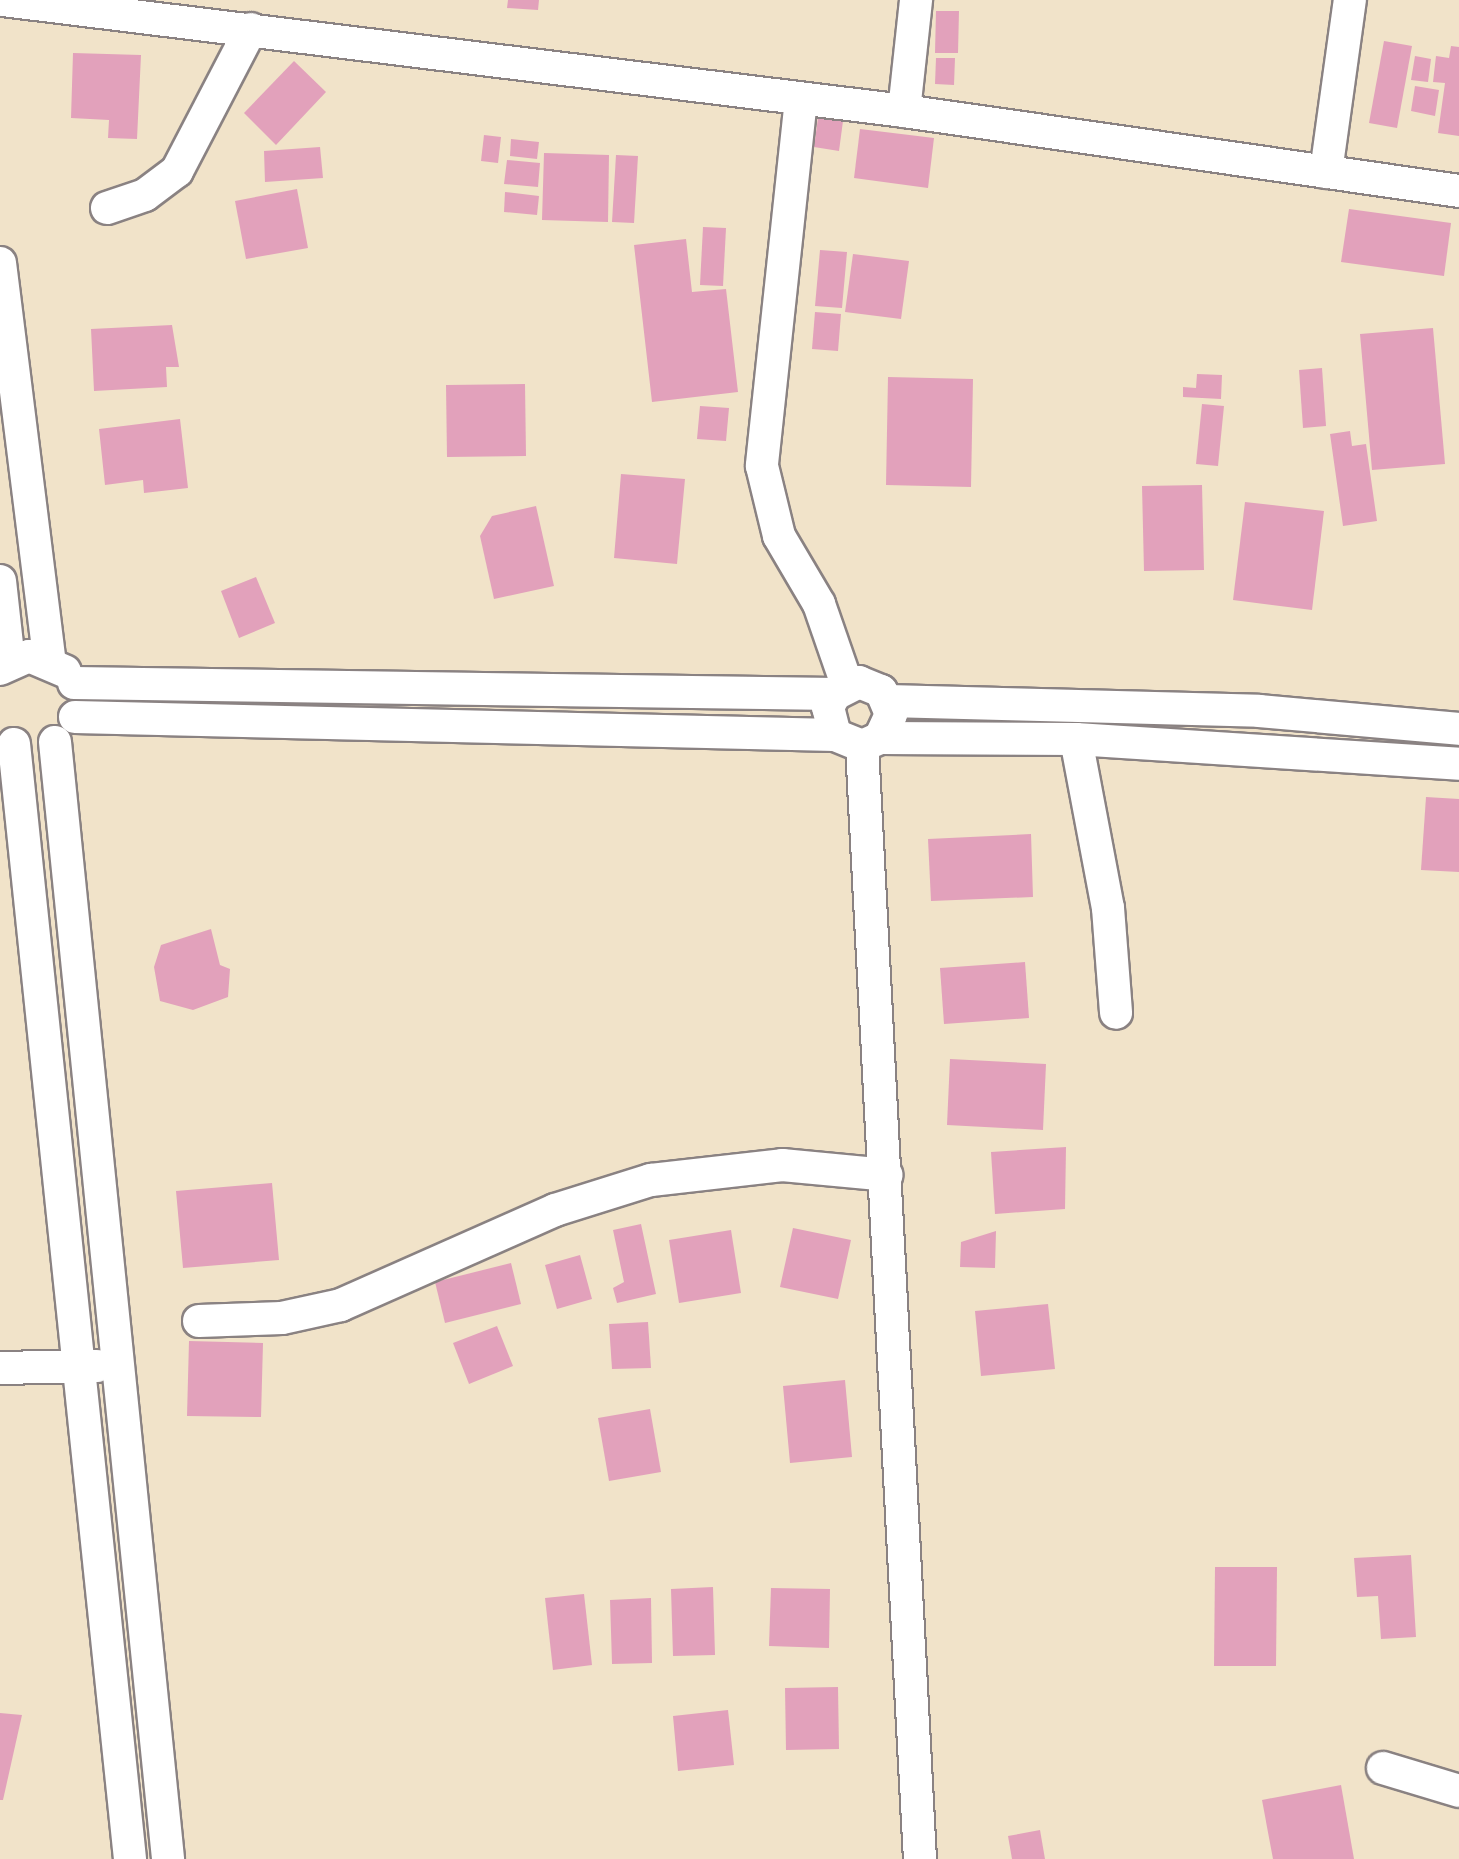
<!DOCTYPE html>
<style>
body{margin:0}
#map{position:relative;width:1459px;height:1859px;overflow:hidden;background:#f1e3c9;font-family:Delius,sans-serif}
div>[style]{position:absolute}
.building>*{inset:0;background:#e2a1bb}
.roads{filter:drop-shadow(2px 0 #8a8282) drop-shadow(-2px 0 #8a8282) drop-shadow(0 2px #8a8282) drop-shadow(0 -2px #8a8282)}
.street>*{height:32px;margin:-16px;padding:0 16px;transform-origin:16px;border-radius:16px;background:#fff}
span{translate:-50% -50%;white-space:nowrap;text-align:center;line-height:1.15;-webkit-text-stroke:6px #f6f6f2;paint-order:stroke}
</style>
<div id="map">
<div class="building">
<div style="clip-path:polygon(508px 0,539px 0,538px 10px,507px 8px)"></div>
<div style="clip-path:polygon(936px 11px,959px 11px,958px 53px,935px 53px)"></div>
<div style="clip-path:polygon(1384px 41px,1412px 46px,1397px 128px,1369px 123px)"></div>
<div style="clip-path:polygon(1451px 46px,1459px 47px,1459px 136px,1438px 133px,1445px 83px,1433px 82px,1436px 56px,1449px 58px)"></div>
<div style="clip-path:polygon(73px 53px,141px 55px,137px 139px,108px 138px,109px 120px,71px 118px)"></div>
<div style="clip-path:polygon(1415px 56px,1431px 59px,1428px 82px,1411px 80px)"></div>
<div style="clip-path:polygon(936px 58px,955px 58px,954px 85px,935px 84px)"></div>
<div style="clip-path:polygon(294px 61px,326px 92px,276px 145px,244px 113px)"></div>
<div style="clip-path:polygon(1415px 86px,1439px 90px,1435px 116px,1411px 111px)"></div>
<div style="clip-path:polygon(818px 118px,843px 121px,839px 151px,814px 147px)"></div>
<div style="clip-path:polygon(860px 129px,934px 138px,928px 188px,854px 178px)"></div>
<div style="clip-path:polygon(484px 135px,501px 137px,498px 163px,481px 161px)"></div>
<div style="clip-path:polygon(511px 139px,539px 142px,537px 159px,510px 156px)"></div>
<div style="clip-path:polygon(320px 147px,323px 178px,265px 182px,264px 151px)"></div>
<div style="clip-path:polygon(544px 153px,609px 155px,608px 222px,542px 220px)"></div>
<div style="clip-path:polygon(616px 155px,638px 156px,634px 223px,612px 222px)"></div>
<div style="clip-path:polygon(507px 160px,540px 163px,538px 187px,504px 184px)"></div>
<div style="clip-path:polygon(297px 189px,308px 248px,246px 259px,235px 201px)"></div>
<div style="clip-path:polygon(505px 192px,539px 196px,537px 215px,504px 212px)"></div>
<div style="clip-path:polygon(1349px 209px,1451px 223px,1444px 276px,1341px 262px)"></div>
<div style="clip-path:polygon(703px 227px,726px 228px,723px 286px,700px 285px)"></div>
<div style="clip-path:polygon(686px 239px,692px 292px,726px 289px,738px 392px,652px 402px,634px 245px)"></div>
<div style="clip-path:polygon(820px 250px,847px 252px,842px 308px,815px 306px)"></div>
<div style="clip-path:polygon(853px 254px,909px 261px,901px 319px,845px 312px)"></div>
<div style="clip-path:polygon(815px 312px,841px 314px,838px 351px,812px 349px)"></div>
<div style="clip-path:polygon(172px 325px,179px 367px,166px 367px,167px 387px,94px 391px,91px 329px)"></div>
<div style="clip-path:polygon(1433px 328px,1445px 464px,1372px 470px,1360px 334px)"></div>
<div style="clip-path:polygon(1322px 368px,1326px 426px,1303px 428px,1299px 370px)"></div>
<div style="clip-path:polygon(1197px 374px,1222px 375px,1221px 399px,1183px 397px,1183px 387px,1196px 388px)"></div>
<div style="clip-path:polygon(888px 377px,973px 379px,971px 487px,886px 485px)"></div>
<div style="clip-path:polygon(525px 384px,526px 456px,447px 457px,446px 385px)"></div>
<div style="clip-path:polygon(1202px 404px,1224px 406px,1218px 466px,1196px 464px)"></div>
<div style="clip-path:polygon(700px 406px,729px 408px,726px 441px,697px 439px)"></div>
<div style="clip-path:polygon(180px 419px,188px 488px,144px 493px,143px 480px,105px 485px,99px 429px)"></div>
<div style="clip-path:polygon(1350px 431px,1352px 446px,1366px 444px,1377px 521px,1343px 526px,1330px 434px)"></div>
<div style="clip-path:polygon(621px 474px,685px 479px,677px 564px,614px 558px)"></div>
<div style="clip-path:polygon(1202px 485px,1204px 570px,1144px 571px,1142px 486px)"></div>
<div style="clip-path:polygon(1245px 502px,1324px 511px,1312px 610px,1233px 600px)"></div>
<div style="clip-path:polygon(536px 506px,554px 586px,494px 599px,480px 536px,492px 516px)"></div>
<div style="clip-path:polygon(256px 577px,275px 623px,239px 638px,221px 591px)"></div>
<div style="clip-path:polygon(1426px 797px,1459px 799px,1459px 872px,1421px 870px)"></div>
<div style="clip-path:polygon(1031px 834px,1033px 897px,931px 901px,928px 839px)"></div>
<div style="clip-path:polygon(211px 929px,220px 965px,230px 969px,228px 997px,193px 1010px,160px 1001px,154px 967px,161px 945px)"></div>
<div style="clip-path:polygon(1025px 962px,1029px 1018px,944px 1024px,940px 968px)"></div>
<div style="clip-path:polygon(950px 1059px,1046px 1064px,1043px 1130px,947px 1125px)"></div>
<div style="clip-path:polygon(1066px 1147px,1065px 1209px,995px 1214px,991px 1152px)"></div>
<div style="clip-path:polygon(272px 1183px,279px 1260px,183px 1268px,176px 1191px)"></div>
<div style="clip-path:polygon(641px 1224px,656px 1294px,617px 1303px,613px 1288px,624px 1282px,613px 1230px)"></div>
<div style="clip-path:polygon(793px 1228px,851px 1240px,838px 1299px,780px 1287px)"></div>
<div style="clip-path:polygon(731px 1230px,741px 1293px,679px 1303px,669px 1240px)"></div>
<div style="clip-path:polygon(996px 1231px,995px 1268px,960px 1267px,961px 1242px)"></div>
<div style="clip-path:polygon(580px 1255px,592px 1299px,557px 1309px,545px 1265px)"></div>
<div style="clip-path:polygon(511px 1263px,521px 1304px,445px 1323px,435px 1282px)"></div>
<div style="clip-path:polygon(1048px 1304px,1055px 1369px,981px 1376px,975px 1311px)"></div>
<div style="clip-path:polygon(648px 1322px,651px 1368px,612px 1369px,609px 1324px)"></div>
<div style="clip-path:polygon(497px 1326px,513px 1366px,469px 1384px,453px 1343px)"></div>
<div style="clip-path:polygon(189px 1341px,263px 1343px,261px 1417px,187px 1416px)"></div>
<div style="clip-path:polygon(845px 1380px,852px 1457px,790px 1463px,783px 1386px)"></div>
<div style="clip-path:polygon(650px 1409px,661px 1472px,609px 1481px,598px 1418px)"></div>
<div style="clip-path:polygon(1411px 1555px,1416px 1637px,1381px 1639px,1378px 1596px,1357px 1597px,1354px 1558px)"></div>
<div style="clip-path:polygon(1215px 1567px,1277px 1567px,1276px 1666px,1214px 1666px)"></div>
<div style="clip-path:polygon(713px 1587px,715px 1655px,673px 1656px,671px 1589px)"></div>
<div style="clip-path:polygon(771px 1588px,830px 1589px,829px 1648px,769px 1646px)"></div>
<div style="clip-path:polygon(584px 1594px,592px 1665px,553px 1670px,545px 1598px)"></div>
<div style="clip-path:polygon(651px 1598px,652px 1663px,612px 1664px,610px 1600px)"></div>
<div style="clip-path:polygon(838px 1687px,839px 1749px,786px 1750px,785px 1688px)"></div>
<div style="clip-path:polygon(728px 1710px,734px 1765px,678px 1771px,673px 1716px)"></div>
<div style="clip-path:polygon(0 1713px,22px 1715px,3px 1800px,0 1800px)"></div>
<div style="clip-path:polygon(1341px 1785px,1354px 1859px,1273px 1859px,1262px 1800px)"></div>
<div style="clip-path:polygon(1040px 1830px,1045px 1859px,1012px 1859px,1008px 1836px)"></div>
</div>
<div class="roads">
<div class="street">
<div style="left:3px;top:0;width:908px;rotate:7.02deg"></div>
<div style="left:904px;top:111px;width:561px;rotate:8.2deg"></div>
<div style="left:801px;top:99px;width:369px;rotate:96.1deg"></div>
<div style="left:762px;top:466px;width:72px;rotate:76.3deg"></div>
<div style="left:779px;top:536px;width:79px;rotate:59.5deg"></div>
<div style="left:819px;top:604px;width:86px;rotate:70.9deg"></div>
<div style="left:904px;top:111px;width:112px;rotate:-83.8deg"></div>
<div style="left:1326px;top:172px;width:174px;rotate:-82.1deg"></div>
<div style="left:107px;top:208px;width:40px;rotate:-18.9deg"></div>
<div style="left:145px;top:195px;width:40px;rotate:-37deg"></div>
<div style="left:177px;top:171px;width:160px;rotate:-62.5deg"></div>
<div style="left:0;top:263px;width:399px;rotate:82.9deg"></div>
<div style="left:0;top:581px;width:81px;rotate:83.7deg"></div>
<div style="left:0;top:669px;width:32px;rotate:-24deg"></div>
<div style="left:29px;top:656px;width:39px;rotate:23deg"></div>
<div style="left:74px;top:683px;width:761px;rotate:0.83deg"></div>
<div style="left:888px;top:701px;width:371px;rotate:1.5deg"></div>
<div style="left:1259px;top:711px;width:201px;rotate:5.1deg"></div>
<div style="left:75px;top:717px;width:760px;rotate:1.36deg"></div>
<div style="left:880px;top:738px;width:26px;rotate:-65deg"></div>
<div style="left:891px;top:714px;width:25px;rotate:-113deg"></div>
<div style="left:881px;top:691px;width:24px;rotate:-158deg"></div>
<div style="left:859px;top:682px;width:27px;rotate:153deg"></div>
<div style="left:835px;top:694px;width:15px;rotate:118deg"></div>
<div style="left:828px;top:707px;width:29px;rotate:76deg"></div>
<div style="left:835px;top:735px;width:29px;rotate:22deg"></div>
<div style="left:862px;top:746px;width:20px;rotate:-24deg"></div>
<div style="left:880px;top:738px;width:196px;rotate:0.3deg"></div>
<div style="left:1076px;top:739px;width:384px;rotate:3.7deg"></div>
<div style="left:1076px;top:739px;width:172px;rotate:79.3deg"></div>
<div style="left:1108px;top:908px;width:105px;rotate:85.6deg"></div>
<div style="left:55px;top:742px;width:1123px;rotate:84.22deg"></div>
<div style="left:14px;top:744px;width:1121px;rotate:84.06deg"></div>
<div style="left:862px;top:746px;width:1115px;rotate:87.02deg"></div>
<div style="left:199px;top:1321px;width:83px;rotate:-2.1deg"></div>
<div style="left:282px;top:1318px;width:60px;rotate:-12.4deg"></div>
<div style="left:341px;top:1305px;width:234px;rotate:-23.9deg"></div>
<div style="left:555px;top:1210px;width:101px;rotate:-17.4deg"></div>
<div style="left:651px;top:1180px;width:132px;rotate:-6.5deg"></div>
<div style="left:782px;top:1165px;width:105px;rotate:5.4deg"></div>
<div style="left:0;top:1368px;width:97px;rotate:-1.2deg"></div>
<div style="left:1383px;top:1768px;width:79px;rotate:16.8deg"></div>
</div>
</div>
</div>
